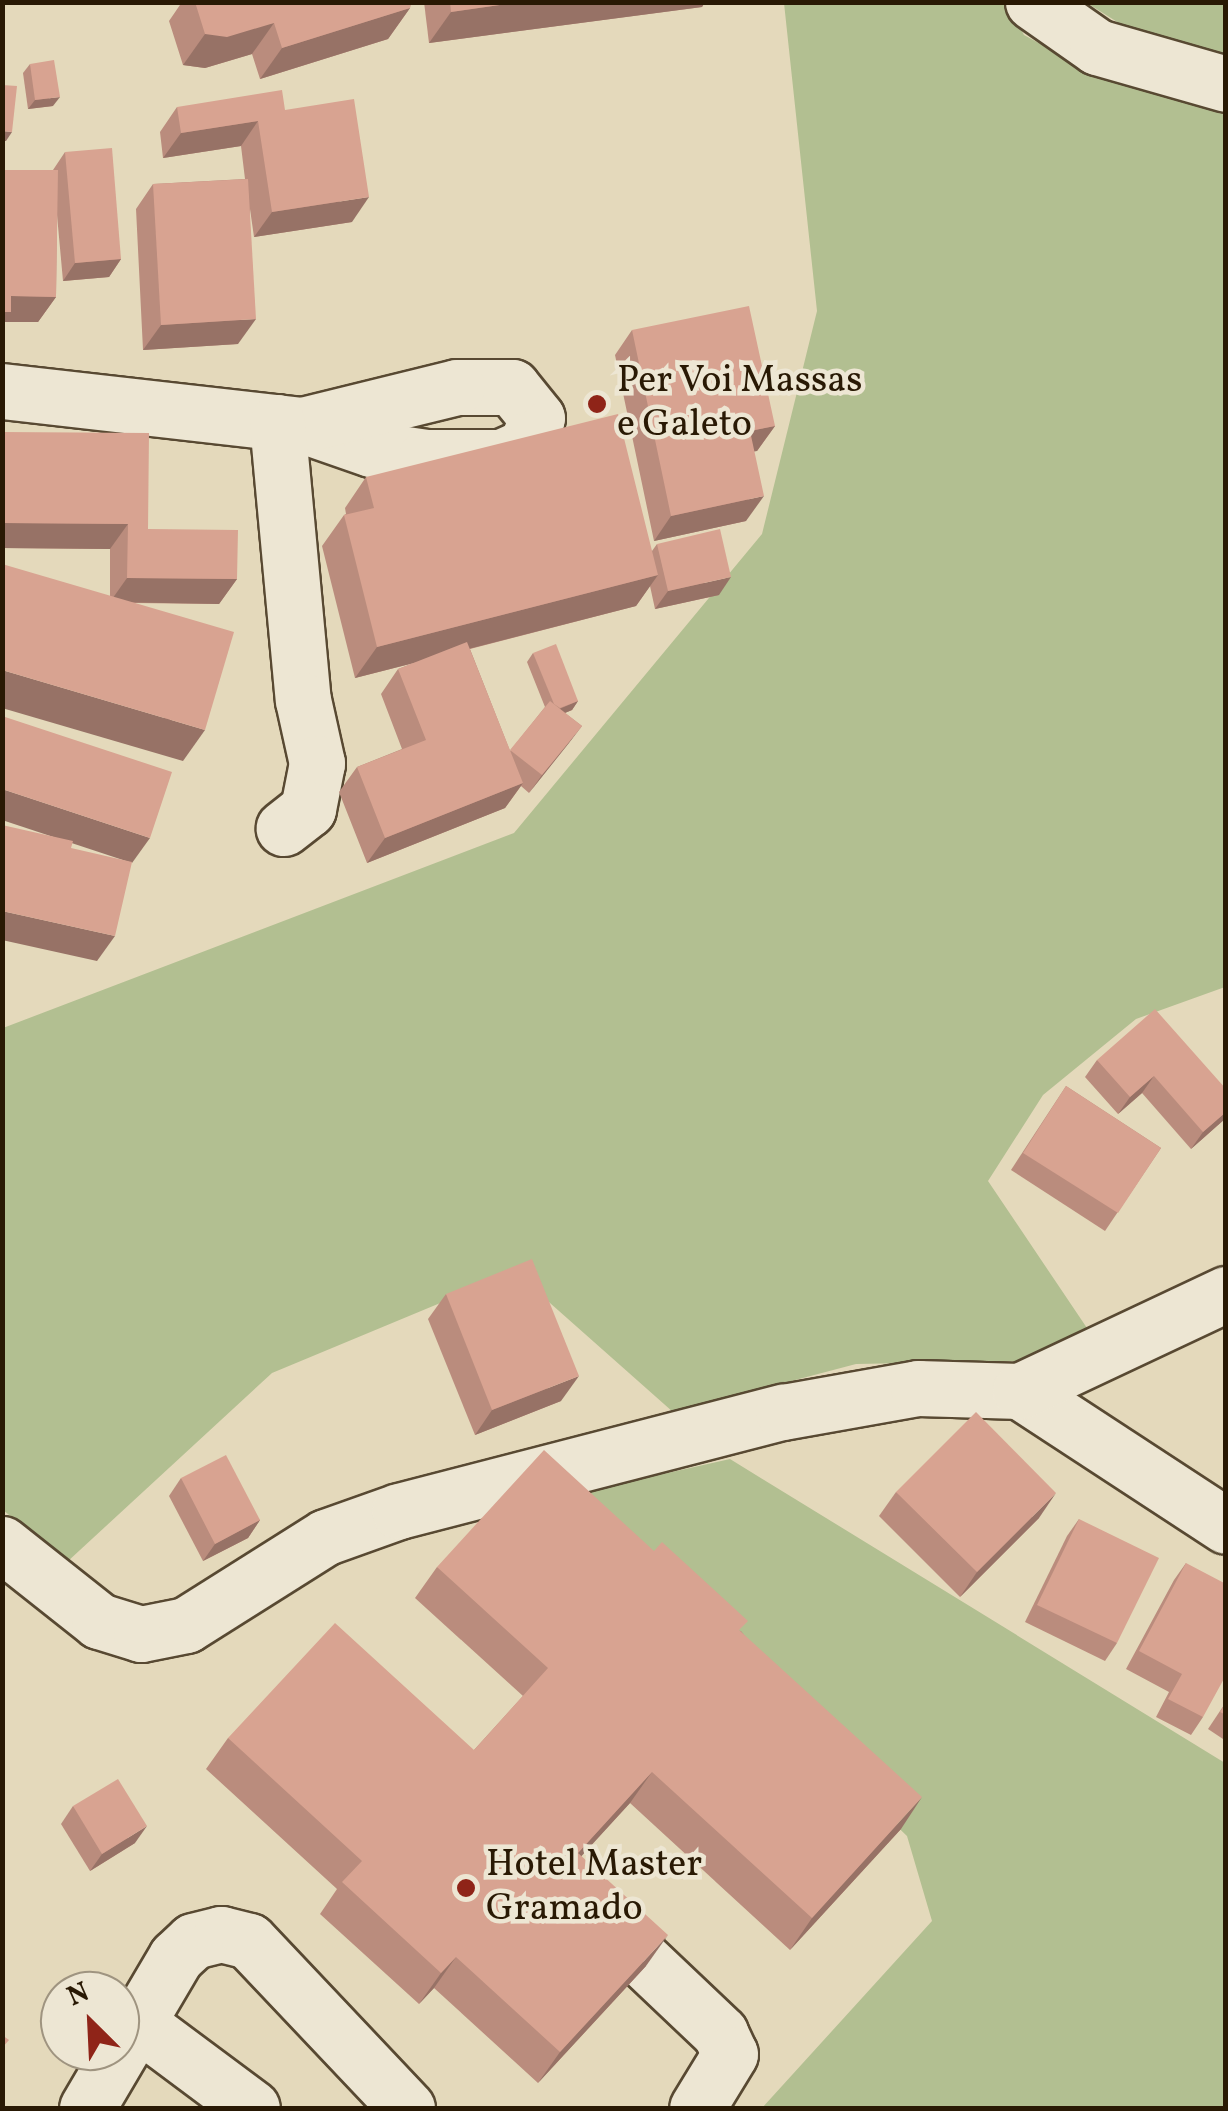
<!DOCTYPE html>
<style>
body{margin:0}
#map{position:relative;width:1228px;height:2111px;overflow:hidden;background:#e4d9bb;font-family:Vollkorn,serif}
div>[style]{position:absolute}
.green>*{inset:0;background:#b2bf91}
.roads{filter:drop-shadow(2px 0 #584932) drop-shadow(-2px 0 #584932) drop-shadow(0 2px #584932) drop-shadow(0 -2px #584932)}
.minor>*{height:55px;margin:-27.5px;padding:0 27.5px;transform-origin:27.5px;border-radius:27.5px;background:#ede6d3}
.wall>*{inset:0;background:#ba8c7d}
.shaded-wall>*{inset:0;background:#977266}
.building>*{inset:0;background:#d8a391}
.dots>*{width:28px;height:28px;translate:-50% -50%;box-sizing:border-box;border:5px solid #ede6d3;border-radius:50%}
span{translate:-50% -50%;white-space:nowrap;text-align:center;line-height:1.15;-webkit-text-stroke:9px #ede6d3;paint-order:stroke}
.poi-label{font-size:38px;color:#291904}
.left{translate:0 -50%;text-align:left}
.frame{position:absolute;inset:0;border:5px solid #291904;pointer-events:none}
.north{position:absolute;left:40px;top:1971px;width:100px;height:100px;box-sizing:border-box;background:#ede6d3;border:2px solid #9f9480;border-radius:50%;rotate:336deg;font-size:28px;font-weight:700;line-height:40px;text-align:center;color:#291904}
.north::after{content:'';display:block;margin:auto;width:35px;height:45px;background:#8f2418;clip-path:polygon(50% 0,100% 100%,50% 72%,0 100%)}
</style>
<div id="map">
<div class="green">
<div style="clip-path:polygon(784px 3px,1007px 3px,1024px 35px,1092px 72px,1225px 115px,1225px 987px,1136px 1019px,1043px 1095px,988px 1181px,1089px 1331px,1023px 1361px,856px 1364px,673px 1412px,515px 1272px,272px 1373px,67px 1562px,3px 1510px,3px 1028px,514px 833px,762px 534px,817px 311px)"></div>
<div style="clip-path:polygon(1087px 3px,1225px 3px,1225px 54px,1122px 25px)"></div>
<div style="clip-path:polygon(730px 1459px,1225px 1763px,1225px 2108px,762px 2108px,932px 1921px,907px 1836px,556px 1498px)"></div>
</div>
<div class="roads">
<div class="minor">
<div style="left:1033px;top:2px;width:78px;rotate:35.1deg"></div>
<div style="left:1097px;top:47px;width:134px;rotate:16deg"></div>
<div style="left:2px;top:391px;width:302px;rotate:6.5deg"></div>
<div style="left:302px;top:425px;width:73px;rotate:19.2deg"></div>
<div style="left:371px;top:449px;width:56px;rotate:8.3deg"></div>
<div style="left:426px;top:457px;width:75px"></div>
<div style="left:501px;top:457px;width:27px;rotate:-24deg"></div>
<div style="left:526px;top:446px;width:30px;rotate:-69deg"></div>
<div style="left:537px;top:418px;width:40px;rotate:-129deg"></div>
<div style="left:512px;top:387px;width:55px;rotate:180deg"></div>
<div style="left:457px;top:387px;width:160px;rotate:166.2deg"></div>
<div style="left:277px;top:422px;width:279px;rotate:84.7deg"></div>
<div style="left:303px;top:700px;width:65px;rotate:77.5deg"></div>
<div style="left:317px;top:763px;width:47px;rotate:101.1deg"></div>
<div style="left:308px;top:809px;width:31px;rotate:142deg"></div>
<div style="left:1020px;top:1391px;width:246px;rotate:33.2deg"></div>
<div style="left:2px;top:1544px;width:124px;rotate:38.4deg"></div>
<div style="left:99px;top:1621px;width:44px;rotate:17.2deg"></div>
<div style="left:141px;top:1634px;width:46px;rotate:-11.3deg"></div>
<div style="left:186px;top:1625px;width:165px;rotate:-32.2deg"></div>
<div style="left:326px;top:1537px;width:77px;rotate:-19.6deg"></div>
<div style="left:399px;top:1511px;width:397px;rotate:-14.5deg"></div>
<div style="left:783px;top:1412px;width:137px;rotate:-10.1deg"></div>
<div style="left:918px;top:1388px;width:102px;rotate:1.7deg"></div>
<div style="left:1020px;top:1391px;width:228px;rotate:-25.2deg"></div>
<div style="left:621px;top:1939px;width:137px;rotate:43.5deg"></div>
<div style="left:720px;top:2033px;width:23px;rotate:65deg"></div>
<div style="left:730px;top:2054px;width:63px;rotate:121.4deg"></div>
<div style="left:138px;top:2023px;width:142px;rotate:36.7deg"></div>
<div style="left:87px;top:2108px;width:175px;rotate:-59.5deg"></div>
<div style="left:176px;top:1957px;width:23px;rotate:-43deg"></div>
<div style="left:193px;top:1941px;width:29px;rotate:-14deg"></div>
<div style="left:221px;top:1934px;width:29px;rotate:14deg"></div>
<div style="left:249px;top:1941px;width:230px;rotate:46.6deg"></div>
</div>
</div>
<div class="wall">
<div style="clip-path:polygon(182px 2px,411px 2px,410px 8px,388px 39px,260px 79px,252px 54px,205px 68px,183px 65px,169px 21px)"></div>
<div style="clip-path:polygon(424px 2px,705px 2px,702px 7px,429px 43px)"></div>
<div style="clip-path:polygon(30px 64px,53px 106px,28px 109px,23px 73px)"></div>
<div style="clip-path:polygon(177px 107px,285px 110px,352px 222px,254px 237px,250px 209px,238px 344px,143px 350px,136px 209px,153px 184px,245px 179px,241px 146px,163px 158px,160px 132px)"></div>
<div style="clip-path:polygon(65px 152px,121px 259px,109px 277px,63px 281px,57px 215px,56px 297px,38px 322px,4px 322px,2px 324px,2px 170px,53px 170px)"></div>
<div style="clip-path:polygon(632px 330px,775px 426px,757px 451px,754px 451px,746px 521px,654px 541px,615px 355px)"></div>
<div style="clip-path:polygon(2px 432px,148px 529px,237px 579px,219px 604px,134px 603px,183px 761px,110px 596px,110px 549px,2px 548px)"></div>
<div style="clip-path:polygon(366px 477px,652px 551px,657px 544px,719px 595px,655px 609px,650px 586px,636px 606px,470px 649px,510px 751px,545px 707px,527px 662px,533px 653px,578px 701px,572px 710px,565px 713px,582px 726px,529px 793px,521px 786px,505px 808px,367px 863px,339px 792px,357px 767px,402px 749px,381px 694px,398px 669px,414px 663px,355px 678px,322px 546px,344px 515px,346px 514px,345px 508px)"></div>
<div style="clip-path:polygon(1097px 1060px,1226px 1089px,1226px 1118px,1191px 1149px,1142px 1093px,1118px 1114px,1085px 1077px)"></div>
<div style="clip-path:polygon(1066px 1086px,1161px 1148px,1105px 1231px,1011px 1170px)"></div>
<div style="clip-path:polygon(446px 1294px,561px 1401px,475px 1435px,428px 1319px)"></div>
<div style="clip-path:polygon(181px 1478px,260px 1520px,248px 1538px,203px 1561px,169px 1496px)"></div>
<div style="clip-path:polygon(896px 1492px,1039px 1518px,960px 1597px,879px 1516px)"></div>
<div style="clip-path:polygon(1079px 1519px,1117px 1643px,1105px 1661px,1025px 1622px,1067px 1536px)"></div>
<div style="clip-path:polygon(1186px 1563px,1203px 1717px,1191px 1735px,1156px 1717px,1169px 1692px,1126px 1669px,1174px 1580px)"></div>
<div style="clip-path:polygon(437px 1567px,741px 1631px,901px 1829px,790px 1950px,630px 1803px,581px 1856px,646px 1966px,538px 2083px,434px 1988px,419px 2004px,320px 1914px,337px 1889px,206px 1769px,228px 1738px,474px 1750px,523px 1696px,415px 1598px)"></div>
<div style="clip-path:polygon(1226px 1702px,1226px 1741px,1208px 1729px)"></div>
<div style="clip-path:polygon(73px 1806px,135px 1843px,90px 1871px,61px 1824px)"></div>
</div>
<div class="shaded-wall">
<div style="clip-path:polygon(520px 2px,705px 2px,702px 7px,429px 43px,451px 12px)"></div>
<div style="clip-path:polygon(410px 8px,388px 39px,260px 79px,282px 48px)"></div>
<div style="clip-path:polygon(274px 23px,252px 54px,205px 68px,183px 65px,205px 34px)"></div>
<div style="clip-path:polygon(60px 97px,53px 106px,28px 109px,35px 100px)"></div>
<div style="clip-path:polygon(258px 121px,241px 146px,163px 158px,181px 133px)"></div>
<div style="clip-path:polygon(2px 131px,12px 132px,6px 141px,2px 141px)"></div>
<div style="clip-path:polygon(369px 197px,352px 222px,254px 237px,272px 212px)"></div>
<div style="clip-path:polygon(121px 259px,109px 277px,63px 281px,75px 263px)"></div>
<div style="clip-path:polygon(11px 296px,56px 297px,38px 322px,4px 322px,2px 324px,2px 308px)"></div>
<div style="clip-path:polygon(256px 319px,238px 344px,143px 350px,161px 325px)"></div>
<div style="clip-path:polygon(775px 426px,757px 451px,732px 456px,750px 431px)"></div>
<div style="clip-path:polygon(764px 496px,746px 521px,654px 541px,671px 516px)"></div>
<div style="clip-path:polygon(2px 523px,128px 524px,110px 549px,2px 548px)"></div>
<div style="clip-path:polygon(658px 575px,636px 606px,355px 678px,377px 647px)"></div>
<div style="clip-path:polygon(731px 577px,719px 595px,655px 609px,668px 591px)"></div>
<div style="clip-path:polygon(127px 578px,237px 579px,219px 604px,110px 602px)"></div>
<div style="clip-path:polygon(2px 670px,205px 730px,183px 761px,2px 708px)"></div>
<div style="clip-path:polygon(578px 701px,572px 710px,550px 719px,557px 710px)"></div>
<div style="clip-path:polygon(582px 726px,569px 743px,529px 793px,542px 775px)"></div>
<div style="clip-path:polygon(523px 783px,505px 808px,367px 863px,385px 838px)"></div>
<div style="clip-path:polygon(2px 789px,150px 838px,132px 863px,2px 820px)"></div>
<div style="clip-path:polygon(2px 911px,115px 936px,97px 961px,2px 940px)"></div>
<div style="clip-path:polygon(1154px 1076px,1142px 1093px,1118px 1114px,1130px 1097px)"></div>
<div style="clip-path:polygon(1226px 1112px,1226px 1118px,1191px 1149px,1203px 1132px)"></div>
<div style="clip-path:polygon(579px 1376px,561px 1401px,475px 1435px,492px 1410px)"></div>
<div style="clip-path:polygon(1056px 1493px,1039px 1518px,960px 1597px,977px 1572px)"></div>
<div style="clip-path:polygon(260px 1520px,248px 1538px,203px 1561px,215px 1544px)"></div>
<div style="clip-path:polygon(652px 1772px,630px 1803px,556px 1884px,578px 1853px)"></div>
<div style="clip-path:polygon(922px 1797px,901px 1829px,790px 1950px,812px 1918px)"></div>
<div style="clip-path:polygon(147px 1826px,135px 1843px,90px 1871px,102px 1854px)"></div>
<div style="clip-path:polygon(668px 1935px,646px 1966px,538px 2083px,560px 2052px)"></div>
<div style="clip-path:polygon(456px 1957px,434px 1988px,419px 2004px,441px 1973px)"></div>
</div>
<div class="building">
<div style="clip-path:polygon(195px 2px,411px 2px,410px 8px,282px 48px,274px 23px,227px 37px,205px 34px)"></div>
<div style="clip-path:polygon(450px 2px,520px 2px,451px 12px)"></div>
<div style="clip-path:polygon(54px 60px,60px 97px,35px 100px,30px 64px)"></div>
<div style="clip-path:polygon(2px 85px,17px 86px,12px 132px,2px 131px)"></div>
<div style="clip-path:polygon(282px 90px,285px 110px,354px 99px,369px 197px,272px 212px,258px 121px,181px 133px,177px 107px)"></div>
<div style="clip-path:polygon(112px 148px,121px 259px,75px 263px,65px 152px)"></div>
<div style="clip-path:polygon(2px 170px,58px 170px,56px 297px,11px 296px,11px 312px,2px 312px)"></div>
<div style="clip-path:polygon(248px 179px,256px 319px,161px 325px,153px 184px)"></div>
<div style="clip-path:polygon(749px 306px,775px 426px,750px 431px,764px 496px,671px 516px,632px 330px)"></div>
<div style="clip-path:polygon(618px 414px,658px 575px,377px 647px,344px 515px,374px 508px,366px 477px)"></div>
<div style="clip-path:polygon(2px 432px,149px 433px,148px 529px,238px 530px,237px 579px,127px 578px,128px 524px,2px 523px)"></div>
<div style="clip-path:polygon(720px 529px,731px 577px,668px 591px,657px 544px)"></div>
<div style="clip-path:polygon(2px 564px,234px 632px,205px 730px,2px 670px)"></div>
<div style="clip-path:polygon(467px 642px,523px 783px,385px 838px,357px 767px,426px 740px,398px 669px)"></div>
<div style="clip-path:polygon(556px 644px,578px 701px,560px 708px,554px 704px,533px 653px)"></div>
<div style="clip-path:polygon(550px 701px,582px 726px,542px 775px,510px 750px)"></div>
<div style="clip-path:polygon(2px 716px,172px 772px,150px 838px,2px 789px)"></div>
<div style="clip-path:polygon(2px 825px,73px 841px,71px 848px,132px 862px,115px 936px,2px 911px)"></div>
<div style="clip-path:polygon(1155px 1009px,1226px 1089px,1226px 1112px,1203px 1132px,1154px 1076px,1130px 1097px,1097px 1060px)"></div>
<div style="clip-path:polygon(1066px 1086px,1161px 1148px,1118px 1213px,1023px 1153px)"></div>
<div style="clip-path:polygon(532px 1259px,579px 1376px,492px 1410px,446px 1294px)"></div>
<div style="clip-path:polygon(976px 1412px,1056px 1493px,977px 1572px,896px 1492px)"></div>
<div style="clip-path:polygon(544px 1450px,654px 1551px,662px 1542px,748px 1621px,739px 1630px,922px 1797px,812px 1918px,652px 1772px,578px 1853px,668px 1935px,560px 2052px,456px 1957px,441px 1973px,342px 1882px,362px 1861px,228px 1738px,335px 1623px,474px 1750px,548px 1668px,437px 1567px)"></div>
<div style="clip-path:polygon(226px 1455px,260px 1520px,215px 1544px,181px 1478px)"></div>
<div style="clip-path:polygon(1079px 1519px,1159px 1558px,1117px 1643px,1037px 1605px)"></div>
<div style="clip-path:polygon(1186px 1563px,1226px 1584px,1226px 1675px,1203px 1717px,1168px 1699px,1182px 1674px,1139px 1651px)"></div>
<div style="clip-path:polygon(1226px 1703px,1226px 1715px,1220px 1712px)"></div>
<div style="clip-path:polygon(118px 1779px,147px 1826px,102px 1854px,73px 1806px)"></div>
<div style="clip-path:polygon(2px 2035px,9px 2040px,2px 2048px)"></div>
</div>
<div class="dots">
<div style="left:597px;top:404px;background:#8f2418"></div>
<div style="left:466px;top:1888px;background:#8f2418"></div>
</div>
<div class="poi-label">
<span class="left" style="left:617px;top:404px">Per Voi Massas<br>e Galeto</span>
<span class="left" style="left:486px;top:1888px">Hotel Master<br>Gramado</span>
</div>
<div class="frame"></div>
<div class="north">N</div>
</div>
